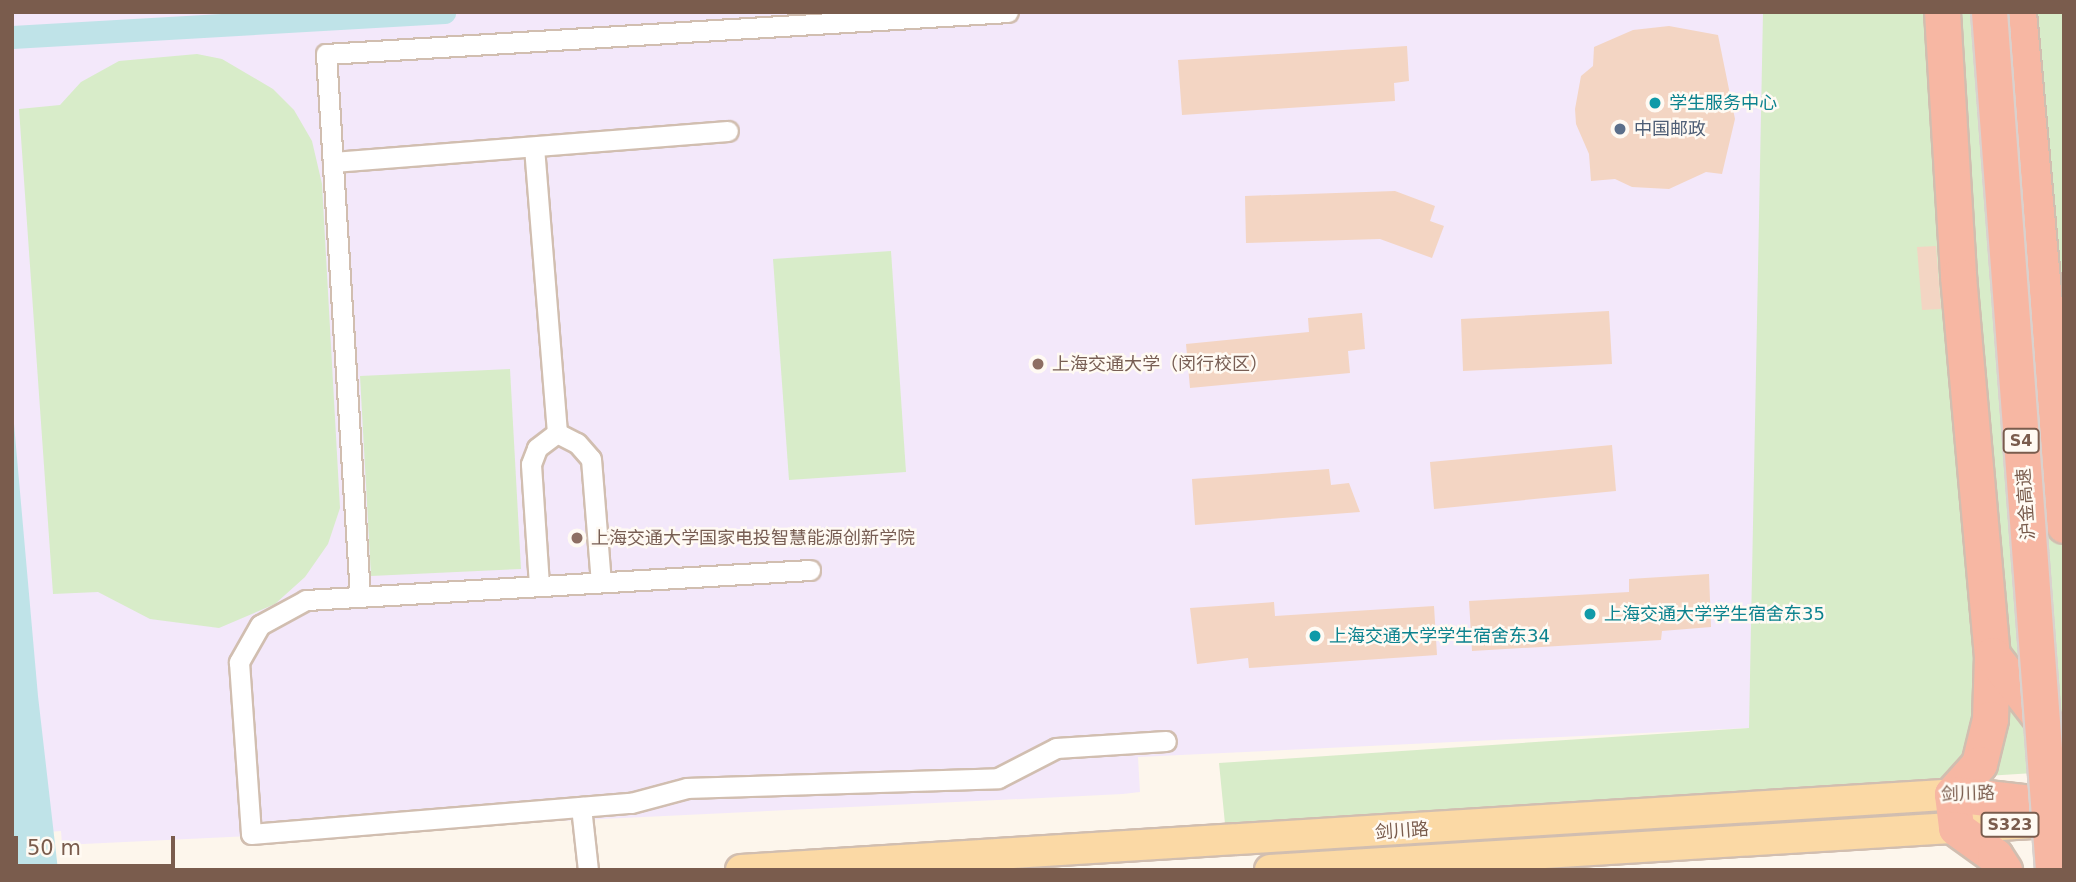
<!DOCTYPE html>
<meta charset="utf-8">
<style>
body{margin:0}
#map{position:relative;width:2076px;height:882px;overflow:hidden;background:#fdf6ec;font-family:"DejaVu Sans","Noto Sans SC",sans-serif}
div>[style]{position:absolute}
.education>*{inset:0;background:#f3e8fa}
.green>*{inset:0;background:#d8ecc9}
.water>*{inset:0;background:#bfe3e8}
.canal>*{height:23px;margin:-11.5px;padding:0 11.5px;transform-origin:11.5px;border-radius:11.5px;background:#bfe3e8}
.building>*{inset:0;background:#f3d5c3}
.roads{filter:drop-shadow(2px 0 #d1beb0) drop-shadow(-2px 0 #d1beb0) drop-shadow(0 2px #d1beb0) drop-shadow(0 -2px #d1beb0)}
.street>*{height:19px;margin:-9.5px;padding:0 9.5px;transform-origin:9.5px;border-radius:9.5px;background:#fff}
.primary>*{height:30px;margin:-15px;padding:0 15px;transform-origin:15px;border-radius:15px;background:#fbd9a5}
.highway>*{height:35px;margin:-17.5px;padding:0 17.5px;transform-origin:17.5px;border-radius:17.5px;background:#f7b7a3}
.bridges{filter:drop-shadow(2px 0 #dad1cd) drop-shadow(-2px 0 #dad1cd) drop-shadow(0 2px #dad1cd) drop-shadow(0 -2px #dad1cd)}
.highway-bridge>*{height:35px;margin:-17.5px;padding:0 17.5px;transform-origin:17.5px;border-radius:17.5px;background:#f7b7a3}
.dots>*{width:19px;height:19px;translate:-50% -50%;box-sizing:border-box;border:4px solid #fffaf3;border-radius:50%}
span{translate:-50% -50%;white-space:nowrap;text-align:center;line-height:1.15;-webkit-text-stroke:5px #fffaf3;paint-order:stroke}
.shield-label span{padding:2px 5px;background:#fffaf3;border:2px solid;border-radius:5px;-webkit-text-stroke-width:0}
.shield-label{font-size:16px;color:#7a5c4d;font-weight:700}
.culture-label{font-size:18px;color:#0d838f}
.left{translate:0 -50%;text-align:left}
.service-label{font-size:18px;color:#4e5e75}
.education-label{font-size:18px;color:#785e54}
.street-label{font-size:18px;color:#7a5c4d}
.frame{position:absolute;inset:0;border:14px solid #7a5c4d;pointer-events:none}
.scale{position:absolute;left:14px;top:836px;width:161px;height:32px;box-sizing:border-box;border:4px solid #7a5c4d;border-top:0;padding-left:9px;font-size:21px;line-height:24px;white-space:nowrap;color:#7a5c4d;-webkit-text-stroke:5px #fffaf3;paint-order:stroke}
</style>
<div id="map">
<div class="education">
<div style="clip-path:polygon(12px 12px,2064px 12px,1749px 728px,1138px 757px,1140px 792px,1123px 794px,62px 845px,61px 831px,12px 835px)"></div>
</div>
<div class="green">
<div style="clip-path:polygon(1763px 12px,2064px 12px,2064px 771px,1225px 824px,1219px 763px,1749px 728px)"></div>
<div style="clip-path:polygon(197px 54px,222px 59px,273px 89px,294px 110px,312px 141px,322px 184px,340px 508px,328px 544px,305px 577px,275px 604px,219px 628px,150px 619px,98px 592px,53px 594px,19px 109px,60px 105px,81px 82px,119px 61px)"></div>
<div style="clip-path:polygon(891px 251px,906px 472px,789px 480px,773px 259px)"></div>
<div style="clip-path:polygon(510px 369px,521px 569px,371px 576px,360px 376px)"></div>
</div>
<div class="water">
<div style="clip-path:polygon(12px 401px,38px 696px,58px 870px,12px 870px)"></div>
</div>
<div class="canal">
<div style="left:12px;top:37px;width:433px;rotate:-3.3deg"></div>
</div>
<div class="building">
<div style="clip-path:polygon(1669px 26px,1718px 35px,1735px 119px,1722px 174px,1706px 172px,1669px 189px,1632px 187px,1615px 179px,1591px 181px,1589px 154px,1576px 124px,1575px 109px,1581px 76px,1593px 66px,1594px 47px,1633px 30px)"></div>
<div style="clip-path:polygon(1407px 46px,1409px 81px,1394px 83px,1395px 101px,1182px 115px,1178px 60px)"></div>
<div style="clip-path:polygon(1395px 191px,1435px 206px,1430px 221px,1444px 226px,1432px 258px,1380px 239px,1246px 243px,1245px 196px)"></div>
<div style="clip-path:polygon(1936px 246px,1941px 309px,1922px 310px,1917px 247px)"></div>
<div style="clip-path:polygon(1609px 311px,1612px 364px,1463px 371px,1461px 319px)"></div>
<div style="clip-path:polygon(1362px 313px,1365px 349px,1348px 351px,1350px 373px,1190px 388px,1186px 344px,1309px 332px,1308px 318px)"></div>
<div style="clip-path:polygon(1612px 445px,1616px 491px,1434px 509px,1430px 462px)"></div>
<div style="clip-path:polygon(1329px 469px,1331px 485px,1349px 483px,1360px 512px,1195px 525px,1192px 479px)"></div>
<div style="clip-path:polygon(1709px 574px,1711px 627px,1662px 631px,1661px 640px,1472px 651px,1469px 601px,1629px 592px,1629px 579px)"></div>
<div style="clip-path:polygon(1274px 602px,1275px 616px,1434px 606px,1437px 655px,1249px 668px,1248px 658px,1197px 664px,1190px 608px)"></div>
</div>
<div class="roads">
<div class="street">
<div style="left:534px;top:147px;width:287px;rotate:85.4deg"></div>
<div style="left:333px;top:162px;width:396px;rotate:-4.5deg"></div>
<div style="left:557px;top:433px;width:22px;rotate:27deg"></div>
<div style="left:577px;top:443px;width:21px;rotate:49deg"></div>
<div style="left:591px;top:459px;width:123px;rotate:85.4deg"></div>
<div style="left:810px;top:570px;width:505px;rotate:176.59deg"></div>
<div style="left:306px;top:600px;width:52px;rotate:151.5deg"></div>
<div style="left:260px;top:625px;width:43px;rotate:119.6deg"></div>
<div style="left:239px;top:662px;width:172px;rotate:86deg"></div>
<div style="left:251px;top:834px;width:381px;rotate:-4.7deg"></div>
<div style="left:631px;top:803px;width:58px;rotate:-15deg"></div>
<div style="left:687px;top:788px;width:311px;rotate:-1.8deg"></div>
<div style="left:998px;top:778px;width:65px;rotate:-27.3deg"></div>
<div style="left:1056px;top:748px;width:110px;rotate:-3.6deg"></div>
<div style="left:539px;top:585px;width:121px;rotate:-93.8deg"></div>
<div style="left:531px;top:464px;width:17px;rotate:-69deg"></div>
<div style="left:537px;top:448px;width:25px;rotate:-37deg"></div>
<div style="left:360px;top:596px;width:543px;rotate:-93.59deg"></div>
<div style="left:326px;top:54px;width:683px;rotate:-3.52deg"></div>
<div style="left:581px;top:807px;width:63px;rotate:83.7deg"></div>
</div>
<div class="primary">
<div style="left:741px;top:870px;width:1237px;rotate:-3.57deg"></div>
<div style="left:1270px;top:870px;width:796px;rotate:-3.53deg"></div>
</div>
<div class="highway">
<div style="left:1942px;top:12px;width:264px;rotate:86.5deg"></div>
<div style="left:1958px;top:276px;width:381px;rotate:84.9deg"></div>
<div style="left:1992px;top:655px;width:64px;rotate:91.8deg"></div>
<div style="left:1990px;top:719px;width:46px;rotate:103.7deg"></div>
<div style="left:1979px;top:764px;width:40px;rotate:132deg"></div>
<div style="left:1952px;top:794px;width:34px;rotate:83deg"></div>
<div style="left:1956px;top:828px;width:48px;rotate:35.7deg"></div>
<div style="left:1995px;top:856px;width:17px;rotate:57deg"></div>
<div style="left:2018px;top:12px;width:515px;rotate:84.88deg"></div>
<div style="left:1992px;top:655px;width:118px;rotate:52.3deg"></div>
<div style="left:1952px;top:794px;width:106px;rotate:6.5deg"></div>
<div style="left:2057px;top:806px;width:10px;rotate:45deg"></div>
</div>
</div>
<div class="bridges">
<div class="highway-bridge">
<div style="left:1989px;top:12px;width:860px;rotate:85.73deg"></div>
</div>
</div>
<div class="dots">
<div style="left:1655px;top:103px;background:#0f9aa8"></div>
<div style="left:1620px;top:129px;background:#5c6f8a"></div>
<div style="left:1038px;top:364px;background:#8d6e63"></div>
<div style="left:577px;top:538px;background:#8d6e63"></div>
<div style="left:1590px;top:614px;background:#0f9aa8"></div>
<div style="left:1315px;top:636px;background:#0f9aa8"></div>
</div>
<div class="shield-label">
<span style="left:2021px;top:441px">S4</span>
<span style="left:2010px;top:825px">S323</span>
</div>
<div class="culture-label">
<span class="left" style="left:1669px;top:103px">学生服务中心</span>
<span class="left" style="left:1604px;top:614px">上海交通大学学生宿舍东35</span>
<span class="left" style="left:1329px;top:636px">上海交通大学学生宿舍东34</span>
</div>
<div class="service-label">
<span class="left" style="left:1634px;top:129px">中国邮政</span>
</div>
<div class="education-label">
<span class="left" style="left:1052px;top:364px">上海交通大学（闵行校区）</span>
<span class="left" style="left:591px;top:538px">上海交通大学国家电投智慧能源创新学院</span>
</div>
<div class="street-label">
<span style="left:2026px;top:504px;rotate:-94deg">沪金高速</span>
<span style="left:1968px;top:794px;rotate:-2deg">剑川路</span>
<span style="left:1402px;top:831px;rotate:-4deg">剑川路</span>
</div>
<div class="frame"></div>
<div class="scale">50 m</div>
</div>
